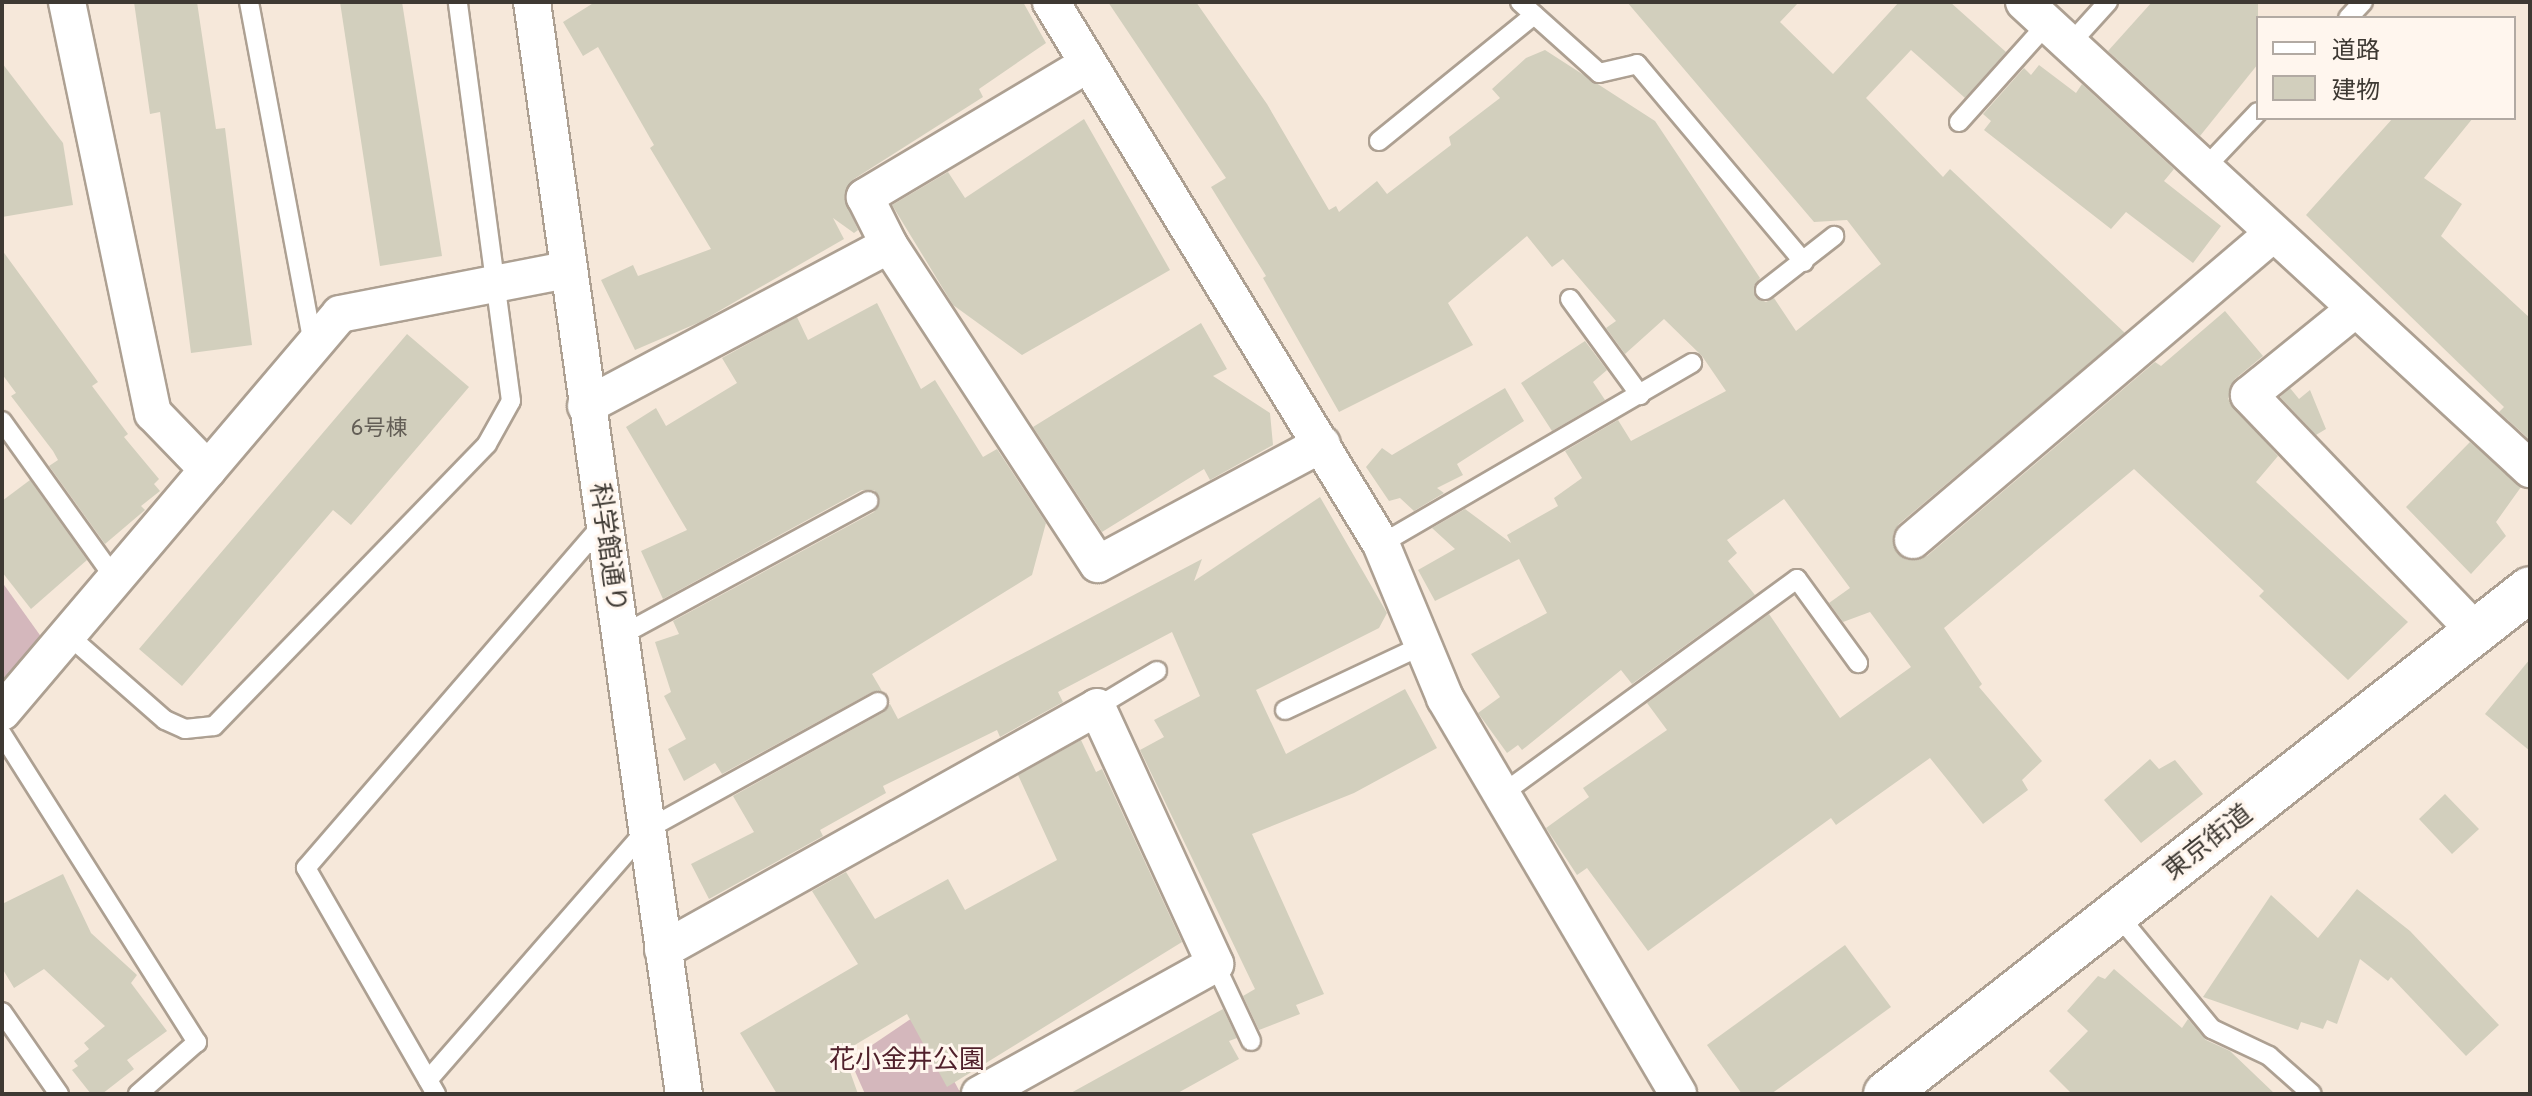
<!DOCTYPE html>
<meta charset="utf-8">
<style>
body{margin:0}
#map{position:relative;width:2532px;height:1096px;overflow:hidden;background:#f6e8da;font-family:Overpass,"Noto Sans JP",sans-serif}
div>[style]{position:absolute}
.green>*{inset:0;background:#d4b7bc}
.building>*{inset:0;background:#d2cfbd}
.roads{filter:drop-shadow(2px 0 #ada092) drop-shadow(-2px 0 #ada092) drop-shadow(0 2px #ada092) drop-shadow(0 -2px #ada092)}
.lane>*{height:18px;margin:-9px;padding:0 9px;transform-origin:9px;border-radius:9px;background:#fff}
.street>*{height:36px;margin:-18px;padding:0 18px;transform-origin:18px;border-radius:18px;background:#fff}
.secondary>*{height:44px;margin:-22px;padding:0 22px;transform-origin:22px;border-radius:22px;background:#fff}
span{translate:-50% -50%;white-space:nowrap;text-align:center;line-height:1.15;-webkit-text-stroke:6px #fff6ee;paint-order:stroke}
.number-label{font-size:22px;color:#635e56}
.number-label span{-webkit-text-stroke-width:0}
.street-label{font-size:26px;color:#3e3933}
.park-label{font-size:26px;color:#50202b}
.frame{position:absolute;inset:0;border:4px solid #3e3933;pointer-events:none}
.legend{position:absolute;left:2256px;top:16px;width:260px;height:104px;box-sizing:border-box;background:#fff6ee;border:2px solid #b2aaa3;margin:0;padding:10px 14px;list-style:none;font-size:24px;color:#3e3933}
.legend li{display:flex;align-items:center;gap:16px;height:40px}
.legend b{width:40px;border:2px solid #b2aaa3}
</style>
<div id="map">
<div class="green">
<div style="clip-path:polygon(2px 582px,42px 638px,2px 687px)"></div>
<div style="clip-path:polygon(918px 1014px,961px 1094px,865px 1094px,850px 1060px)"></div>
</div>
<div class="building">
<div style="clip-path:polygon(134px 2px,197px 2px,216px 129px,225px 128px,252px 345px,191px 353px,160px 112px,150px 114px)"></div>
<div style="clip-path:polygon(340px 2px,402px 2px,442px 256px,380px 266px)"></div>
<div style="clip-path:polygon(595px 2px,1023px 2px,1046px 43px,979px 89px,983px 97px,854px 179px,844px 197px,858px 230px,854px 233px,833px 218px,844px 239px,700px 322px,635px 350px,601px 280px,633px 265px,638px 276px,711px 249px,650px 148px,654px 145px,598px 47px,583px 56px,563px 22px)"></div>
<div style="clip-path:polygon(1108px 2px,1196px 2px,1267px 104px,1329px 210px,1336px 206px,1339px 212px,1377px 181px,1387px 194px,1451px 145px,1449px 137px,1500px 98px,1492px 89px,1526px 58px,1545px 50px,1655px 121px,1760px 278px,1754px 286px,1755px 297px,1766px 302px,1774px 298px,1796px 331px,1881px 264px,1847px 220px,1814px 222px,1627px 2px,1799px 2px,1780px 22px,1833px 74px,1899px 2px,1950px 2px,2006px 52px,1965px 98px,1911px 50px,1866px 98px,1943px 177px,1950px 169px,2125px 333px,1899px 524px,1893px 534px,1897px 553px,1907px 560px,1927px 556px,2155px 362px,2161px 366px,2225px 311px,2263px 356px,2235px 379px,2228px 399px,2278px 456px,2256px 482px,2408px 622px,2348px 680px,2259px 596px,2264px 591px,2134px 469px,1944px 628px,1982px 684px,1979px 687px,2042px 761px,2022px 780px,2028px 790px,1983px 824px,1930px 758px,1836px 825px,1831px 818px,1648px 951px,1587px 868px,1577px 875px,1546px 828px,1589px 797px,1583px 788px,1667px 730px,1647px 703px,1769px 614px,1840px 718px,1911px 667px,1870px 612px,1843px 622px,1829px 603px,1850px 588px,1784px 499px,1727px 540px,1737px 553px,1728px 561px,1755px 595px,1632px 684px,1621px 670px,1522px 750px,1518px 745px,1507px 753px,1478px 713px,1500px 697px,1471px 654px,1547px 613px,1519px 559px,1435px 601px,1418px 570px,1455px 549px,1432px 528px,1465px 509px,1511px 543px,1507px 535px,1558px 506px,1554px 498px,1582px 478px,1565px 451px,1618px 420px,1631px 441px,1726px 391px,1702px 356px,1664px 319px,1625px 354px,1606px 328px,1616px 321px,1563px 259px,1552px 267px,1527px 236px,1448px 303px,1473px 345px,1339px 412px,1263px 278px,1266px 276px,1211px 187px,1226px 178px)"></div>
<div style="clip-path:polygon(2152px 2px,2258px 2px,2258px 64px,2200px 136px,2108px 51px)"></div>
<div style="clip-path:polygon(2px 63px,63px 143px,73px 205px,2px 217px)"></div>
<div style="clip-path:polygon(2039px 65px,2076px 93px,2082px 84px,2174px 169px,2164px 181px,2221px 226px,2193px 263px,2126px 212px,2111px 229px,1984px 130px,1991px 121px,1983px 114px,2024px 68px,2031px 75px)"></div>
<div style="clip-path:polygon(2393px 118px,2473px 118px,2424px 178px,2462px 204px,2441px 236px,2530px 318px,2530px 440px,2499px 412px,2504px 407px,2306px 215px)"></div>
<div style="clip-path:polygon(1084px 119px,1170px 270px,1022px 355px,953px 305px,892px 205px,948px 172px,965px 198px)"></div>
<div style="clip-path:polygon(2px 250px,98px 382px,92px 386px,128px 434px,124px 437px,159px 479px,154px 484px,160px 491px,141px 506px,145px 510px,105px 544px,49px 466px,58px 460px,53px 451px,11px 396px,16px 393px,2px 374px)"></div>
<div style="clip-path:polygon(877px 303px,921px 389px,935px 380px,983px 457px,997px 449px,1046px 523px,1032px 575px,872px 674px,882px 691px,872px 692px,722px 774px,715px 763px,684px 781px,668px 749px,686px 739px,664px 696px,671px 692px,655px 642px,679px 634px,673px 621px,874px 512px,880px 501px,874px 490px,862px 490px,663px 599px,641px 551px,687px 530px,626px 427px,656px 408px,666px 426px,737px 383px,722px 358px,797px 317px,808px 340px)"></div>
<div style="clip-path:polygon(1201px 323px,1227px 369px,1213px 376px,1270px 413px,1273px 445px,1210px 480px,1204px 469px,1102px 532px,1033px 427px)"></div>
<div style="clip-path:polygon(407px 334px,469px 387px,351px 525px,333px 510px,182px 686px,139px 649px)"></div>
<div style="clip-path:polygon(1585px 341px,1607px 370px,1593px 382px,1605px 400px,1552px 431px,1521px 383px)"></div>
<div style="clip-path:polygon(1505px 388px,1524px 421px,1457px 464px,1463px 475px,1437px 488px,1444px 493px,1414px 511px,1400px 498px,1389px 501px,1366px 467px,1382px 448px,1392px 455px)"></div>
<div style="clip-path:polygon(2290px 388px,2299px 399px,2310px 390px,2326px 429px,2316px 435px,2280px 397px)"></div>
<div style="clip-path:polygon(2470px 442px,2521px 487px,2496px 522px,2506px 536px,2471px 574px,2406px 507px)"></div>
<div style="clip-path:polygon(30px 480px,87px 560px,31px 609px,2px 572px,2px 501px)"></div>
<div style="clip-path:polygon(1320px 497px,1387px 613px,1379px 628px,1256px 690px,1286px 754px,1405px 689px,1437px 748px,1354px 793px,1252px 834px,1324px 994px,1296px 1005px,1300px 1014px,1259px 1030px,1243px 996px,1255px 989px,1140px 750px,1164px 737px,1154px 720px,1200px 696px,1172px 632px,1058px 692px,1063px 702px,1000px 737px,997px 730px,883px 786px,886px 793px,820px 830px,823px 836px,709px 899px,691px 864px,754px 832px,733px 796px,884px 712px,890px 704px,898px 719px,1202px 559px,1194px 581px)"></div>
<div style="clip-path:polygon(2530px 659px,2530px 751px,2485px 714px)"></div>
<div style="clip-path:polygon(1081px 740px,1096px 772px,1102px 769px,1182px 942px,947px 1087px,907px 1014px,843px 1052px,858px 1094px,777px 1094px,740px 1033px,858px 964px,812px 891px,846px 872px,875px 919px,948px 879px,965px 910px,1057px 860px,1018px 775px)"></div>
<div style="clip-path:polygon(2150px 759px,2159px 769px,2175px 760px,2203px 794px,2141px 843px,2104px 800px)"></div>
<div style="clip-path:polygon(2445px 794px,2479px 829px,2452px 854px,2419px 819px)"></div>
<div style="clip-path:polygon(63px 874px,91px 933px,137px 975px,131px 983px,167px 1031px,127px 1060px,134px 1069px,102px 1094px,91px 1094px,72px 1070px,78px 1066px,74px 1061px,89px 1049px,84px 1043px,105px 1026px,44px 969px,14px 988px,2px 968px,2px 904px)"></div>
<div style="clip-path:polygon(2357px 889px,2410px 931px,2499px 1025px,2466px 1056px,2391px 977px,2388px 981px,2360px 959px,2337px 1024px,2327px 1020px,2323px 1029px,2301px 1022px,2298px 1030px,2203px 997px,2271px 895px,2318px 938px)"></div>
<div style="clip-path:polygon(1845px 945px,1891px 1007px,1771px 1094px,1742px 1094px,1707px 1045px)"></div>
<div style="clip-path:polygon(2114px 969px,2182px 1028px,2188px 1019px,2206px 1040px,2230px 1051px,2275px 1094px,2072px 1094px,2049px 1071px,2088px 1031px,2067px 1011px,2098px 976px,2105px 979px)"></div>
<div style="clip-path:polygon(1223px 1009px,1237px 1038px,1229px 1041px,1239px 1059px,1176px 1094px,1069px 1094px)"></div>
</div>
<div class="roads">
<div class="lane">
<div style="left:249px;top:2px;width:349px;rotate:79.4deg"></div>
<div style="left:1520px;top:2px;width:106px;rotate:41.9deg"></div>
<div style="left:1599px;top:73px;width:39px;rotate:-13deg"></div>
<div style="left:1637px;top:64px;width:259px;rotate:49.9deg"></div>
<div style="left:2348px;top:18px;width:22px;rotate:-47deg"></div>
<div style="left:2069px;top:45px;width:58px;rotate:-47.8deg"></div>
<div style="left:1959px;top:122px;width:132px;rotate:-48.1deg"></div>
<div style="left:1379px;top:141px;width:200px;rotate:-39.1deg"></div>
<div style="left:2202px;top:171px;width:81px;rotate:-46.5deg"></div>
<div style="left:1765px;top:290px;width:88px;rotate:-38deg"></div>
<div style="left:1570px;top:299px;width:119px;rotate:53.9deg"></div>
<div style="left:2px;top:421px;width:194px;rotate:54.4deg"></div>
<div style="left:1381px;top:544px;width:360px;rotate:-30.2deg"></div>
<div style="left:67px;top:634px;width:130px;rotate:41.3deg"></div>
<div style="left:165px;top:720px;width:22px;rotate:24deg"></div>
<div style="left:185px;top:729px;width:29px;rotate:-6deg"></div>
<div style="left:214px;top:726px;width:392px;rotate:-45.9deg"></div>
<div style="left:487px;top:444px;width:49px;rotate:-60.8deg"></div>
<div style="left:511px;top:401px;width:403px;rotate:-97.6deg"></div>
<div style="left:618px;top:637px;width:285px;rotate:-28.5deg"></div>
<div style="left:1097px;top:707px;width:70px;rotate:-31deg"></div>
<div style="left:1285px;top:710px;width:153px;rotate:-25.2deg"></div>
<div style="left:2px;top:734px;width:365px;rotate:57.7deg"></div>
<div style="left:197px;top:1042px;width:79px;rotate:138.6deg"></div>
<div style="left:1502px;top:794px;width:365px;rotate:-36.1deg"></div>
<div style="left:1797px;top:579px;width:104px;rotate:54deg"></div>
<div style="left:2118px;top:915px;width:148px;rotate:50.5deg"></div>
<div style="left:2212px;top:1029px;width:63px;rotate:25.3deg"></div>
<div style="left:2269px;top:1056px;width:57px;rotate:41.5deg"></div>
<div style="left:1215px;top:964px;width:85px;rotate:64.9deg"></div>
<div style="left:2px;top:1012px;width:100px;rotate:55.2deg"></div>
<div style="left:428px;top:1080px;width:332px;rotate:-48.9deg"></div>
<div style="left:646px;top:830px;width:265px;rotate:-28.9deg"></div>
<div style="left:436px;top:1094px;width:261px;rotate:-119.9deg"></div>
<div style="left:306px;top:868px;width:453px;rotate:-49.2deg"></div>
</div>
<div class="street">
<div style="left:67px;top:2px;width:420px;rotate:78.2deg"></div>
<div style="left:153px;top:413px;width:79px;rotate:46deg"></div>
<div style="left:532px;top:2px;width:1103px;rotate:82.08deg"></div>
<div style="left:1051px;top:2px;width:635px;rotate:58.66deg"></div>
<div style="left:1381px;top:544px;width:167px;rotate:67.4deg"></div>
<div style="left:1445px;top:698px;width:459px;rotate:59.5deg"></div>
<div style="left:2024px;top:2px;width:689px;rotate:42.7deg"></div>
<div style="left:1088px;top:64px;width:260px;rotate:149.2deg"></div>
<div style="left:865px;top:197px;width:54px;rotate:63.4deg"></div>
<div style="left:889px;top:245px;width:381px;rotate:56.8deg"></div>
<div style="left:1098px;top:564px;width:254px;rotate:-28.2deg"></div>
<div style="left:2354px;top:310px;width:135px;rotate:141deg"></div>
<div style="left:2249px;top:395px;width:330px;rotate:46.2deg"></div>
<div style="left:586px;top:406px;width:343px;rotate:-28deg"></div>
<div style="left:1913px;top:540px;width:471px;rotate:-40.4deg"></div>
<div style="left:2px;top:712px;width:522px;rotate:-49.66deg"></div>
<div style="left:340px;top:314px;width:231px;rotate:-11deg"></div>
<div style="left:663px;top:950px;width:497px;rotate:-29.2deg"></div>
<div style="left:1097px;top:707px;width:283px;rotate:65.3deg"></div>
<div style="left:1215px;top:964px;width:269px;rotate:151deg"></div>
</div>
<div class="secondary">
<div style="left:1886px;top:1094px;width:818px;rotate:-38.1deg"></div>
</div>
</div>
<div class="number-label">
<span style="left:379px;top:430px">6号棟</span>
</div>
<div class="street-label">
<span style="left:606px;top:548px;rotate:82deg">科学館通り</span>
<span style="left:2209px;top:844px;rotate:-38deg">東京街道</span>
</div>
<div class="park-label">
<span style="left:907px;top:1062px">花小金井公園</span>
</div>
<div class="frame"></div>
<ul class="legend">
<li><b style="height:10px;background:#fff"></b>道路</li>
<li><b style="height:22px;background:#d2cfbd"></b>建物</li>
</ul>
</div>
